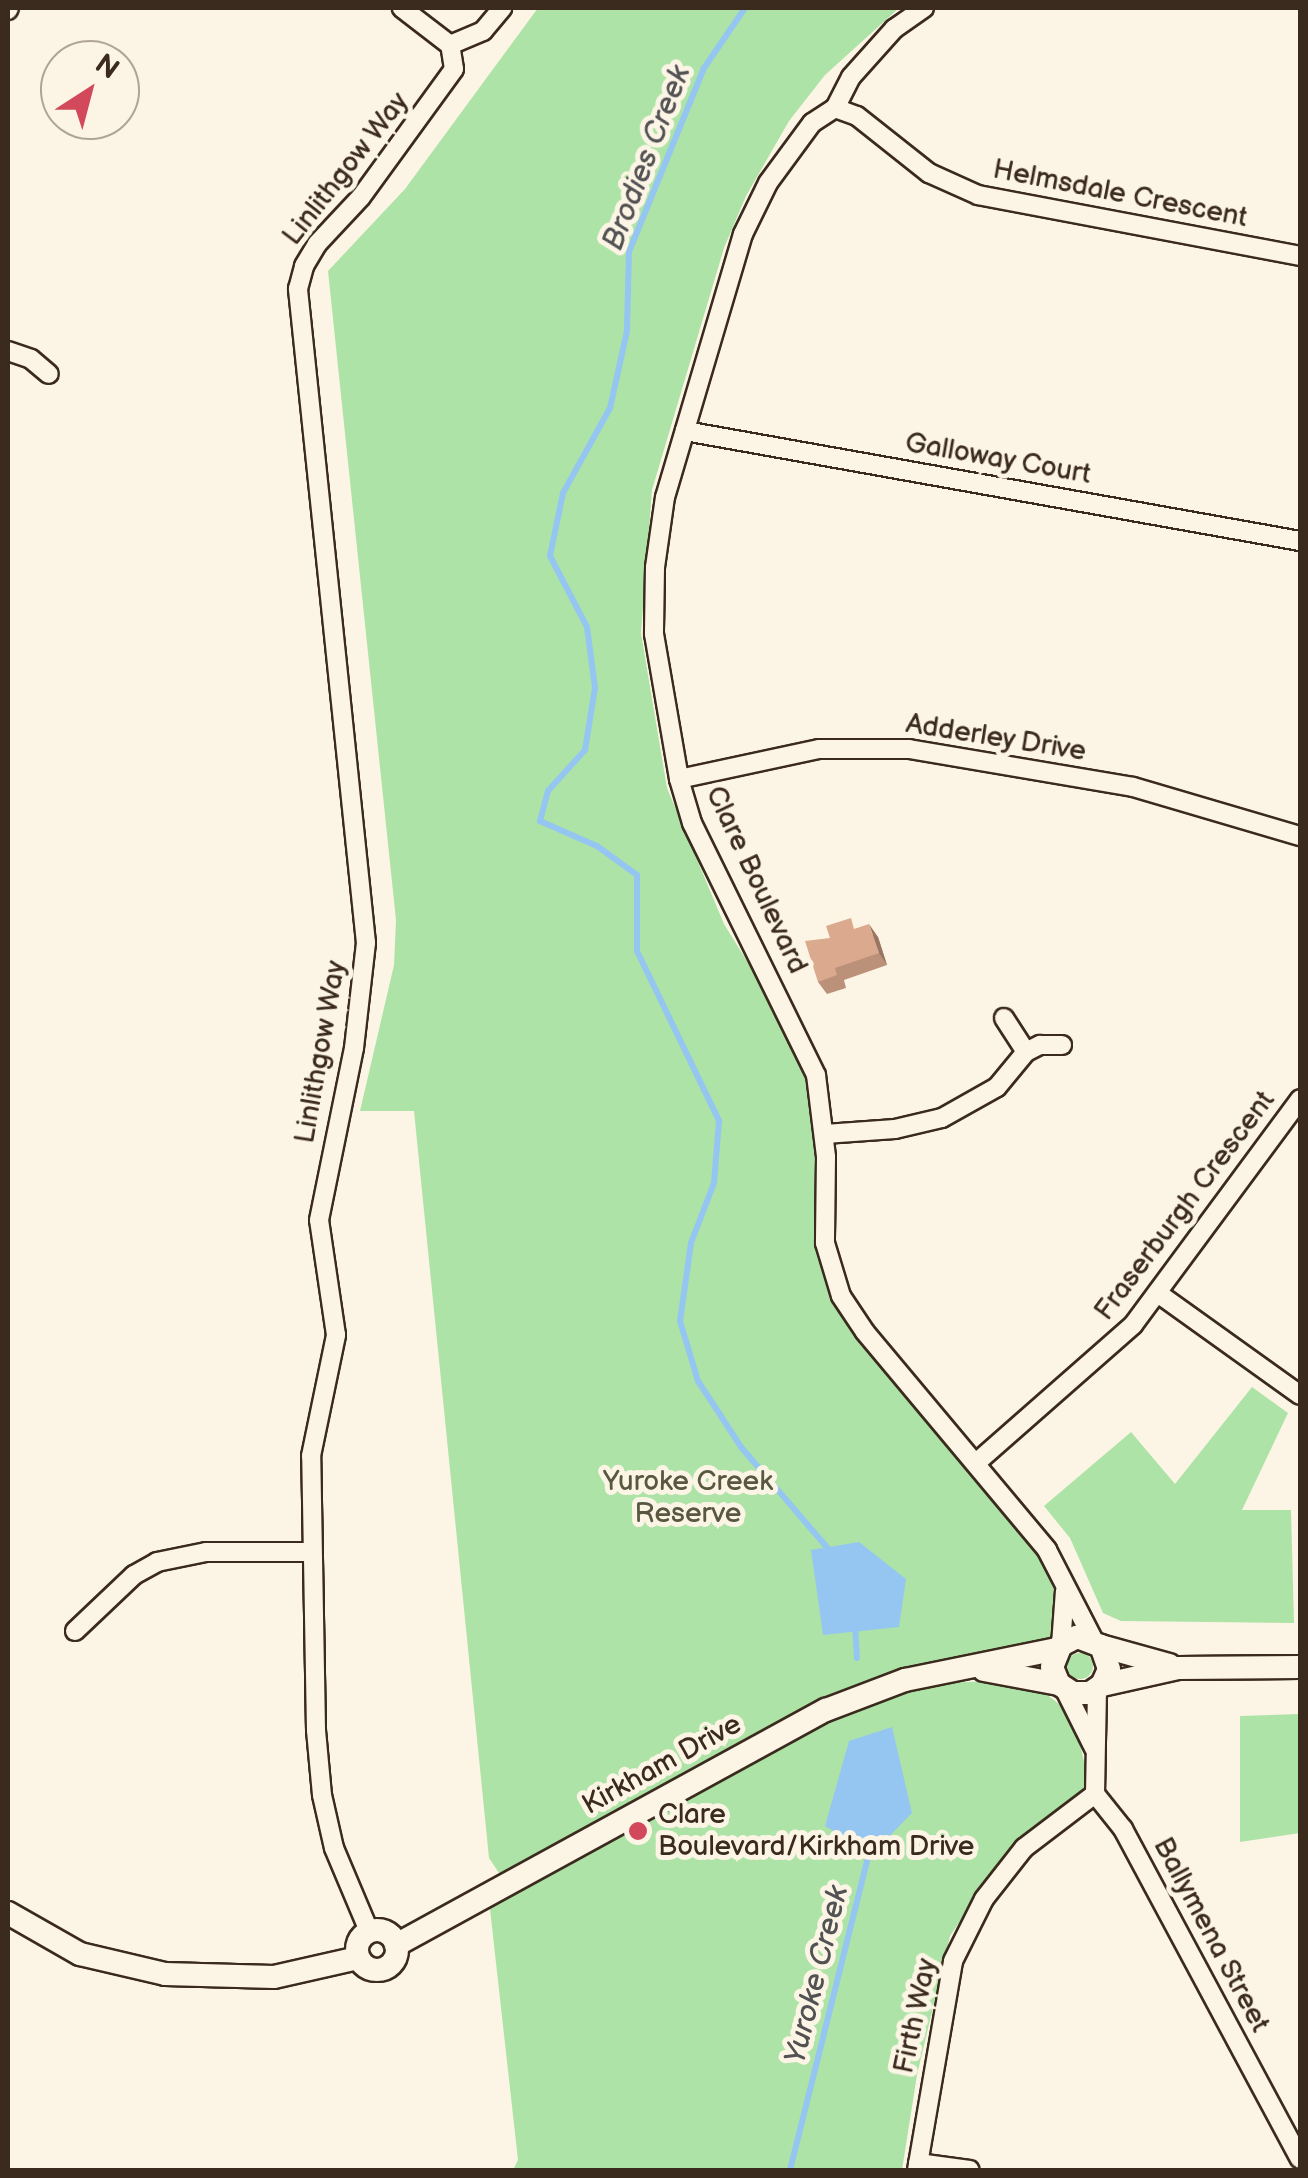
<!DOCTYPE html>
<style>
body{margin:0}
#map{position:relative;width:1308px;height:2178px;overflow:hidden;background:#fcf5e5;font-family:"Balsamiq Sans",sans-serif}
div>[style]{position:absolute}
.green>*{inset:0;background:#ade3a6}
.round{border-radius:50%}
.water>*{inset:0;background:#95c6f1}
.stream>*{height:6px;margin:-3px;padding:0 3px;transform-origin:3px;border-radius:3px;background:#95c6f1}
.roads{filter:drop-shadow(2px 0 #3b2a1e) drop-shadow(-2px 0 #3b2a1e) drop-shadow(0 2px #3b2a1e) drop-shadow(0 -2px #3b2a1e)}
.minor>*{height:18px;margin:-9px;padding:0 9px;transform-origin:9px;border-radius:9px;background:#fcf5e5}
.tertiary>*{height:22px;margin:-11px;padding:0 11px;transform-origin:11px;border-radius:11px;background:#fcf5e5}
.tertiary>.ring{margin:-11px;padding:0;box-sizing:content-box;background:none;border:22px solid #fcf5e5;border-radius:50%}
.wall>*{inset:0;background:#bc917a}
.shaded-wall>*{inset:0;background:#997663}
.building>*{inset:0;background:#dba98e}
.dots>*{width:28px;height:28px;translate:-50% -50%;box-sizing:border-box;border:5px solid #fcf5e5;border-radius:50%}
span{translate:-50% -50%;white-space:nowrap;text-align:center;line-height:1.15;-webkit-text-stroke:10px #fcf5e5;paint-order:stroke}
.street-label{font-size:28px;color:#3b2a1e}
.park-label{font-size:28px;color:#585840}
.poi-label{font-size:28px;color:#3b2a1e}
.left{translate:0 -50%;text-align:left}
.water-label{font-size:30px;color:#525153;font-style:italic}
.frame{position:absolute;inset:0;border:10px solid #3b2a1e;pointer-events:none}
.north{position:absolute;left:40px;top:40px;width:100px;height:100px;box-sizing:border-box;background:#fcf5e5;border:2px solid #afa495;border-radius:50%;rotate:36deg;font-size:28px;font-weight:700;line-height:40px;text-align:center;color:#3b2a1e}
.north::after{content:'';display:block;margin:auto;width:35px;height:45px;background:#d1495b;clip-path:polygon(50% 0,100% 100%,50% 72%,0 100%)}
</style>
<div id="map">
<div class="green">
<div style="clip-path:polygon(538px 8px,899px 8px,825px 75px,789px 121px,746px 196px,724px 248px,652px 490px,641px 633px,667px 788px,724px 924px,772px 1002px,803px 1071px,816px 1125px,816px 1244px,829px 1290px,854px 1332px,1040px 1556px,1058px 1599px,1055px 1631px,1045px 1644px,1015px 1653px,920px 1664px,833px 1693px,501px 1876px,489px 1858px,414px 1111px,360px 1111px,394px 965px,396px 920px,328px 271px,405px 189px)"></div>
<div style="clip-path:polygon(1252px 1387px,1288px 1413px,1242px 1510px,1291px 1510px,1294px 1623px,1121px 1621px,1103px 1613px,1070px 1538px,1044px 1506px,1131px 1432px,1175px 1484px)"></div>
<div class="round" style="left:1067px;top:1653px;width:26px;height:26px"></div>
<div style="clip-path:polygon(1010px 1680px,1036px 1686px,1073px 1715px,1088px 1778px,1083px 1793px,998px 1864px,950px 1936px,917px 2075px,902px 2170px,513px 2170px,518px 2160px,490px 1909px,859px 1704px,947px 1683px)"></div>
<div style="clip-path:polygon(1300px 1714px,1300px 1833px,1240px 1842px,1240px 1716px)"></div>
</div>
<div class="water">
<div style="clip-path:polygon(859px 1542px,906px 1579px,899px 1627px,823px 1635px,811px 1550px)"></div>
<div style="clip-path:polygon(892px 1727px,912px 1813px,872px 1854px,825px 1826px,849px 1741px)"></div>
</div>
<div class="stream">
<div style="left:745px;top:8px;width:73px;rotate:124.3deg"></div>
<div style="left:704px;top:68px;width:199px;rotate:112.2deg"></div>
<div style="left:629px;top:252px;width:79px;rotate:91.5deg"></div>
<div style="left:627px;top:331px;width:79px;rotate:102.4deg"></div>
<div style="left:610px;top:408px;width:97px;rotate:118.9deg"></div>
<div style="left:563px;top:493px;width:64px;rotate:101.7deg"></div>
<div style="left:550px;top:556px;width:80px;rotate:62.5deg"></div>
<div style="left:587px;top:627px;width:62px;rotate:82.5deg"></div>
<div style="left:595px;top:688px;width:63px;rotate:99.2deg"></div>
<div style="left:585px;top:750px;width:55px;rotate:132.1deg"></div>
<div style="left:548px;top:791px;width:31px;rotate:105deg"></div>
<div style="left:540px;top:821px;width:62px;rotate:23.7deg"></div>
<div style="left:597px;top:846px;width:49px;rotate:35.9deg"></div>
<div style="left:637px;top:875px;width:76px;rotate:90deg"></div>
<div style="left:637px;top:951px;width:189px;rotate:64.2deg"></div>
<div style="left:719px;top:1121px;width:62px;rotate:94.6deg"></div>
<div style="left:714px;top:1183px;width:64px;rotate:111deg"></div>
<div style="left:691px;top:1243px;width:79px;rotate:98deg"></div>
<div style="left:680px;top:1321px;width:63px;rotate:73.3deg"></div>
<div style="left:698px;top:1381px;width:79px;rotate:56.9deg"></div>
<div style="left:741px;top:1447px;width:140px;rotate:49.4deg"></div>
<div style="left:855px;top:1623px;width:35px;rotate:87deg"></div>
<div style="left:790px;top:2170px;width:335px;rotate:-76deg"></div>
</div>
<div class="roads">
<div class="minor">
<div style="left:924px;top:8px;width:37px;rotate:145deg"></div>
<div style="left:894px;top:29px;width:64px;rotate:131.9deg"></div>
<div style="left:851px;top:77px;width:35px;rotate:117deg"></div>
<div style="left:835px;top:108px;width:27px;rotate:147deg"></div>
<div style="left:812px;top:123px;width:74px;rotate:126.3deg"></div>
<div style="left:768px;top:183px;width:57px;rotate:116.1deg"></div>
<div style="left:743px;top:234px;width:274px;rotate:106.5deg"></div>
<div style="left:665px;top:497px;width:71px;rotate:98.1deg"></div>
<div style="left:655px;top:567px;width:67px;rotate:90.9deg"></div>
<div style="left:654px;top:634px;width:147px;rotate:80.2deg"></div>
<div style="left:679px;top:779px;width:46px;rotate:73.5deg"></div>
<div style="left:692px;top:823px;width:281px;rotate:63.8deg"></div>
<div style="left:816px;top:1075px;width:83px;rotate:83deg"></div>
<div style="left:826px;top:1157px;width:86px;rotate:90.7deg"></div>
<div style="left:825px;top:1243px;width:55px;rotate:73.2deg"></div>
<div style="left:841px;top:1296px;width:43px;rotate:56.3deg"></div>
<div style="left:865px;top:1332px;width:284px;rotate:50.1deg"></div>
<div style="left:1047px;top:1550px;width:102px;rotate:62.7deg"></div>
<div style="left:8px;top:10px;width:2px;rotate:-63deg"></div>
<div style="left:450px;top:45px;width:36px;rotate:-23deg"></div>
<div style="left:483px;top:31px;width:30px;rotate:-50deg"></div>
<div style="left:835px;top:108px;width:23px;rotate:20deg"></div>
<div style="left:857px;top:116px;width:92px;rotate:38.4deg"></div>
<div style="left:929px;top:173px;width:54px;rotate:24.2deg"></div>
<div style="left:978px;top:195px;width:328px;rotate:10.7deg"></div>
<div style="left:8px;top:351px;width:24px;rotate:19deg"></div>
<div style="left:31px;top:359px;width:23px;rotate:40deg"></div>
<div style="left:685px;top:431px;width:625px;rotate:10.14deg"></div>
<div style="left:679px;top:779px;width:143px;rotate:-12.1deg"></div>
<div style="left:819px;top:749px;width:90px"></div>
<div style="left:909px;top:749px;width:227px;rotate:9.6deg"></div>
<div style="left:1133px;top:787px;width:174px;rotate:16.4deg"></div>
<div style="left:1004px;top:1018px;width:40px;rotate:57.1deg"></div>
<div style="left:825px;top:1134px;width:70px;rotate:-4.1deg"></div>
<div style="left:895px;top:1129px;width:48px;rotate:-13.2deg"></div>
<div style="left:942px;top:1118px;width:63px;rotate:-29.4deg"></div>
<div style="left:997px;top:1087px;width:45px;rotate:-50.4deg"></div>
<div style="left:1026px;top:1052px;width:16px;rotate:-27deg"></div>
<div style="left:1040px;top:1045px;width:22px"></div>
<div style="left:1159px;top:1294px;width:173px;rotate:35.6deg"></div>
<div style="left:976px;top:1463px;width:209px;rotate:-41.3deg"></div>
<div style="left:1133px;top:1325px;width:281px;rotate:-53.5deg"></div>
<div style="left:75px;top:1631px;width:81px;rotate:-43.5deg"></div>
<div style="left:134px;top:1575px;width:26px;rotate:-29deg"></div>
<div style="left:157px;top:1562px;width:50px;rotate:-11.5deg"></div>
<div style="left:206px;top:1552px;width:105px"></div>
<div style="left:1061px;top:1645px;width:54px;rotate:-85.8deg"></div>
<div style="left:1065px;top:1690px;width:65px;rotate:63.4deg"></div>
<div style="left:1095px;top:1794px;width:45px;rotate:51.3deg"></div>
<div style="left:1123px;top:1829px;width:374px;rotate:61.8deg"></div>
<div style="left:369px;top:1931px;width:90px;rotate:-112.9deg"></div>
<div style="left:334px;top:1848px;width:54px;rotate:-102.8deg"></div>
<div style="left:322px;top:1795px;width:65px;rotate:-95.3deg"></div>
<div style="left:316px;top:1730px;width:274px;rotate:-91deg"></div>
<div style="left:311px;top:1456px;width:124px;rotate:-78.3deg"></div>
<div style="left:336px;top:1335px;width:116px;rotate:-98.4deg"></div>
<div style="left:319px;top:1220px;width:176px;rotate:-78.5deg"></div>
<div style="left:354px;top:1048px;width:106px;rotate:-83.5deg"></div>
<div style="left:366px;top:943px;width:658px;rotate:-95.94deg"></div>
<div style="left:298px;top:289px;width:24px;rotate:-75deg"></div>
<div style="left:304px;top:266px;width:26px;rotate:-59deg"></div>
<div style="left:317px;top:244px;width:64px;rotate:-46.9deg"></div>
<div style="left:361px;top:197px;width:158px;rotate:-54deg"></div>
<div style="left:454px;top:69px;width:24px;rotate:-99deg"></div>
<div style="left:450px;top:45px;width:61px;rotate:-142.4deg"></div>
<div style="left:918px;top:2163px;width:52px;rotate:7.7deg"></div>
<div style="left:917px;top:2170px;width:212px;rotate:-80.2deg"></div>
<div style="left:953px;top:1961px;width:69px;rotate:-63.4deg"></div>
<div style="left:984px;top:1899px;width:65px;rotate:-51.9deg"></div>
<div style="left:1024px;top:1848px;width:89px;rotate:-37.3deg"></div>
<div style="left:1095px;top:1794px;width:105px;rotate:-88.9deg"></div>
</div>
<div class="tertiary">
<div style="left:1101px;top:1646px;width:71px;rotate:15.6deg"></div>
<div style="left:984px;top:1670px;width:76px;rotate:10.6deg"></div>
<div style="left:1059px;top:1684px;width:17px;rotate:33deg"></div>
<div style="left:1073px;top:1693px;width:17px"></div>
<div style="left:1090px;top:1693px;width:14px;rotate:-34deg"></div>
<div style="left:1102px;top:1685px;width:17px;rotate:-66deg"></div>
<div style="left:1109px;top:1669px;width:24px;rotate:-109deg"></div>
<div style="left:1101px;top:1646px;width:26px;rotate:-159deg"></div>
<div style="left:1077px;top:1637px;width:18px;rotate:153deg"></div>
<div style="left:1061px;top:1645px;width:24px;rotate:112deg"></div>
<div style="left:1052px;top:1667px;width:18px;rotate:68deg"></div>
<div style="left:1102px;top:1685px;width:78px;rotate:-12.6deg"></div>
<div style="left:1178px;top:1668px;width:122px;rotate:-0.5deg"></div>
<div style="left:8px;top:1913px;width:83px;rotate:29.7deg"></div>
<div style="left:80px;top:1954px;width:87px;rotate:13.2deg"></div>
<div style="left:165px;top:1974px;width:109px;rotate:1.6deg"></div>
<div style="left:274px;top:1977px;width:86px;rotate:-12.7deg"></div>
<div class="ring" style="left:357px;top:1930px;width:18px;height:18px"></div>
<div style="left:396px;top:1945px;width:490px;rotate:-28.7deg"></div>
<div style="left:826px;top:1710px;width:85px;rotate:-20.8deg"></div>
<div style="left:905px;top:1680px;width:156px;rotate:-11.5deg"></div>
</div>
</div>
<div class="wall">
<div style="clip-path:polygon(858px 928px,878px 937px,887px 965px,844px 980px,846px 988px,827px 994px,818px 982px,830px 938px)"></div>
</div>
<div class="shaded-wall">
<div style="clip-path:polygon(869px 924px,878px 937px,887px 965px,879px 953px)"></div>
</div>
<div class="building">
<div style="clip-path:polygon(851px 918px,854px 929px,869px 924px,879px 953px,835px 968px,837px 975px,818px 982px,805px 941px,830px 938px,826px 926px)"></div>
</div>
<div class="dots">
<div style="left:638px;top:1831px;background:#d1495b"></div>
</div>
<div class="street-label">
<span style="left:346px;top:169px;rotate:-52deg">Linlithgow Way</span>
<span style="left:1120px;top:194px;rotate:11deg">Helmsdale Crescent</span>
<span style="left:998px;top:459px;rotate:10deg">Galloway Court</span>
<span style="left:996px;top:738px;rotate:9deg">Adderley Drive</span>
<span style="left:756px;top:880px;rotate:65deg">Clare Boulevard</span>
<span style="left:321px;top:1052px;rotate:-80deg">Linlithgow Way</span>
<span style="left:1185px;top:1206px;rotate:-53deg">Fraserburgh Crescent</span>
<span style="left:662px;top:1765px;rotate:-29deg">Kirkham Drive</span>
<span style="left:1211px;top:1935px;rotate:62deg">Ballymena Street</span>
<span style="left:916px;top:2016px;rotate:-78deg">Firth Way</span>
</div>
<div class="park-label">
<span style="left:688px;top:1498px">Yuroke Creek<br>Reserve</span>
</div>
<div class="poi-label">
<span class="left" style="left:658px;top:1831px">Clare<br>Boulevard/Kirkham Drive</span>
</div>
<div class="water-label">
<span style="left:647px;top:158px;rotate:-69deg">Brodies Creek</span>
<span style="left:817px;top:1975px;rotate:-76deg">Yuroke Creek</span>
</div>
<div class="frame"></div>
<div class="north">N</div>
</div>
